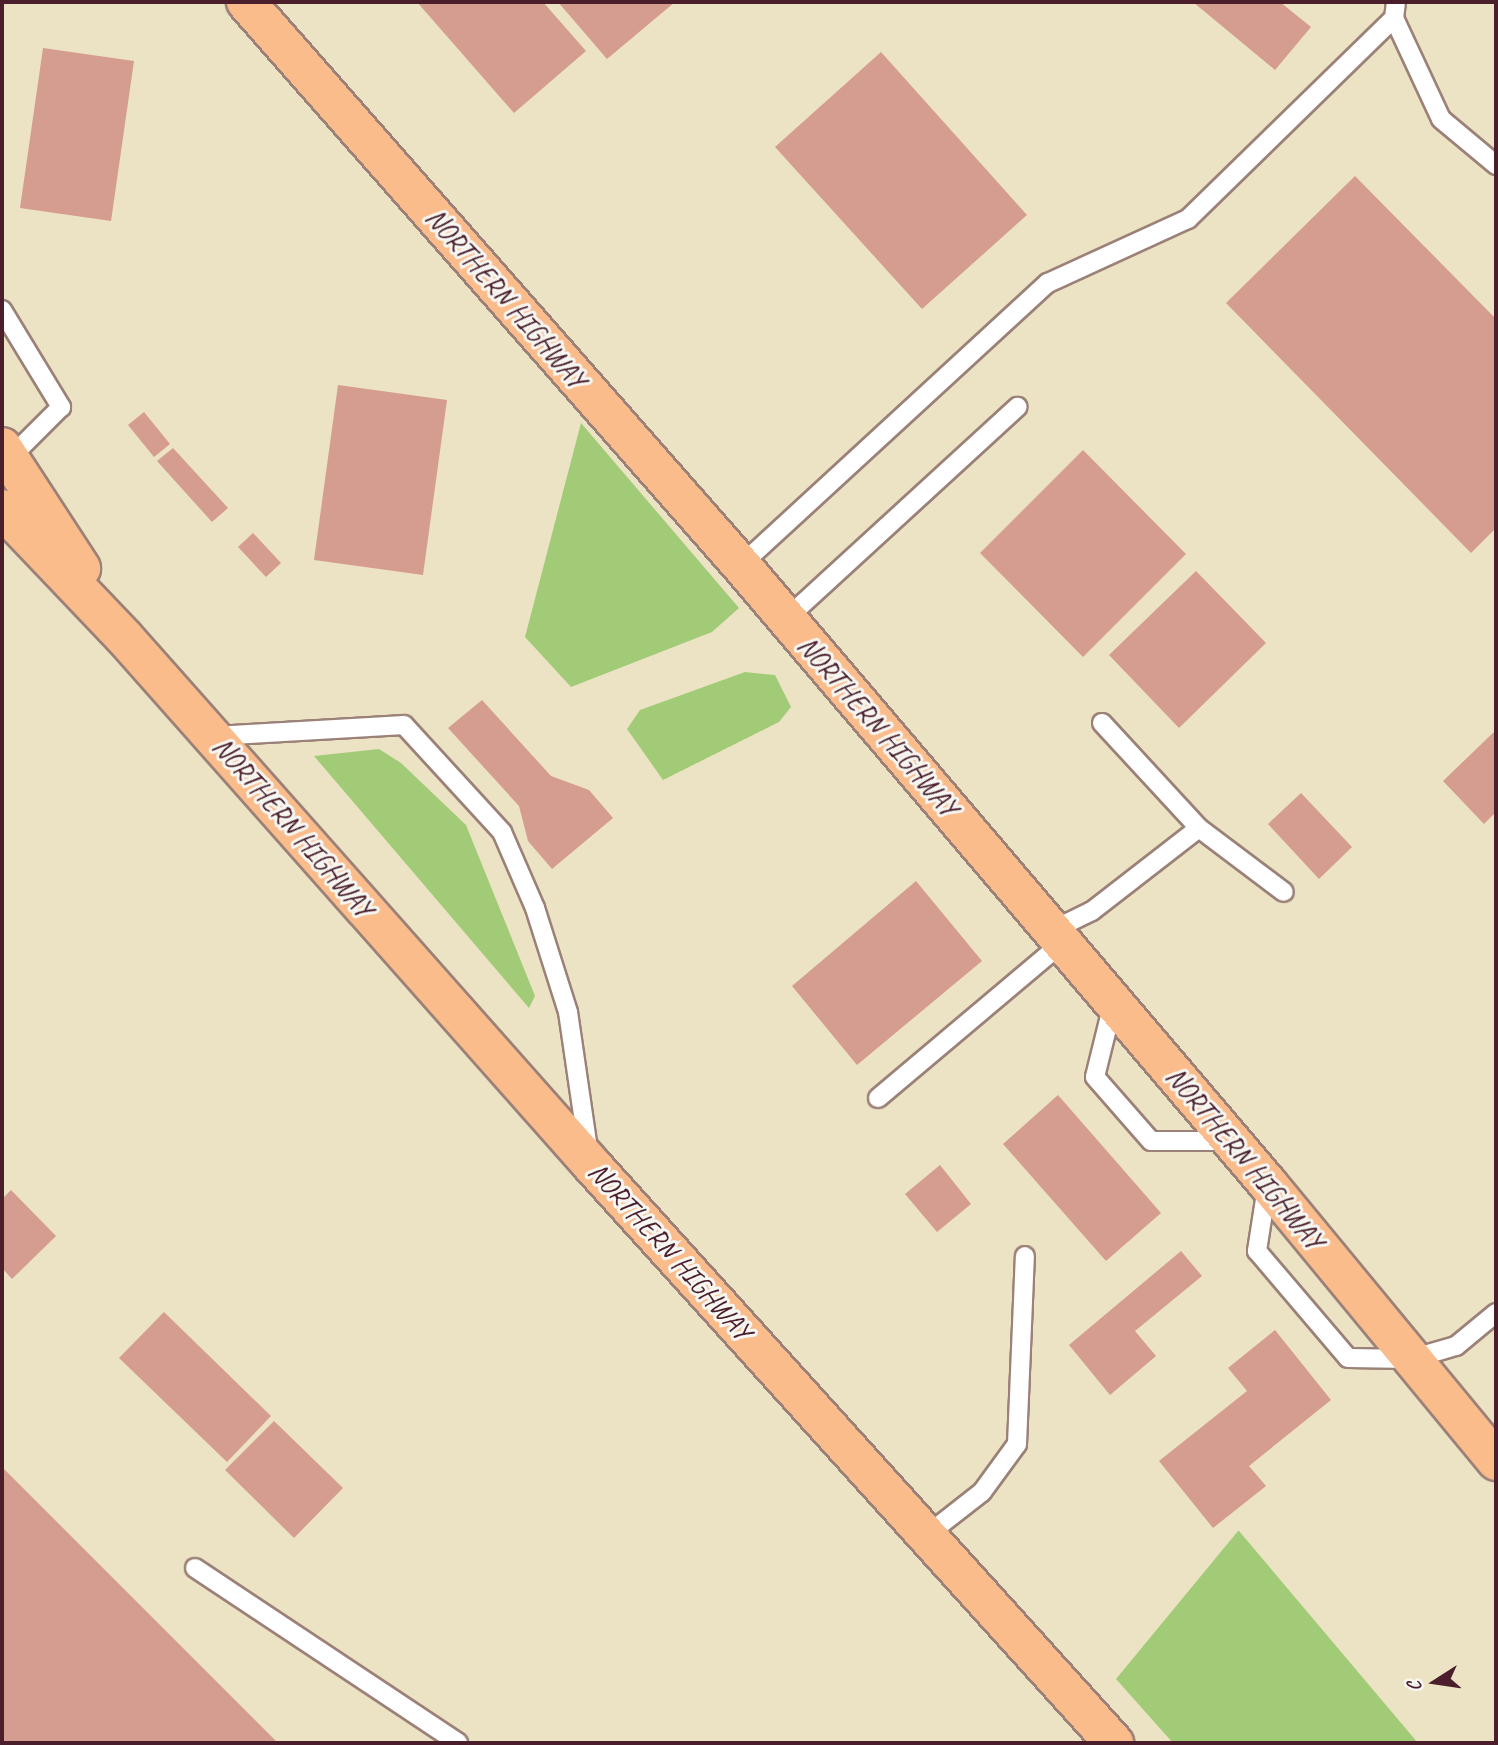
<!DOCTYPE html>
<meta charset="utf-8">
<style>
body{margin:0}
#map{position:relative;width:1498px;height:1745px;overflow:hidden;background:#ece3c4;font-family:Caveat,sans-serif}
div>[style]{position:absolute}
.green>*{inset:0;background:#a2cb77}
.building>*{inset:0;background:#d59c90}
.roads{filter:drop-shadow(2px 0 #9b8178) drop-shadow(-2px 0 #9b8178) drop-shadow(0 2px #9b8178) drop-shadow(0 -2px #9b8178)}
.lane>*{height:18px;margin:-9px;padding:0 9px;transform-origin:9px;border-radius:9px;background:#fff}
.primary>*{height:38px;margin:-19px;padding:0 19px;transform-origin:19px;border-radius:19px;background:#fabc8b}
span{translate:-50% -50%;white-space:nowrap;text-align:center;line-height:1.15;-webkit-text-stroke:6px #f6f6f2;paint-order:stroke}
.street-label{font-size:28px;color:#4a1f2b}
.frame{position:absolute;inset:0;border:4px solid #4a1f2b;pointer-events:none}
.north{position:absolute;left:1400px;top:1647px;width:70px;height:70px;-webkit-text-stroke:5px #f6f6f2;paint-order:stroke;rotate:258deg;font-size:19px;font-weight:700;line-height:28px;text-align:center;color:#4a1f2b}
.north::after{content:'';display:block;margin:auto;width:24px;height:32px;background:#4a1f2b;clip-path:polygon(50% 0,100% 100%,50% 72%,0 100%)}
</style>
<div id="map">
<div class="green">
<div style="clip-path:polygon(581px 423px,739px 608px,712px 632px,571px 687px,525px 637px)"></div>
<div style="clip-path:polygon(745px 672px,775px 675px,791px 707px,779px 722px,663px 780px,627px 729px,640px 710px)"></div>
<div style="clip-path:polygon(379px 749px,401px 763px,466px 825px,535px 996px,529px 1008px,314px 756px)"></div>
<div style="clip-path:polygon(1238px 1531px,1239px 1531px,1418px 1743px,1173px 1743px,1116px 1679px)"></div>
</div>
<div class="building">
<div style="clip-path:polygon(417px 2px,543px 2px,586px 51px,514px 113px)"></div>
<div style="clip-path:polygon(558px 2px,675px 2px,607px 59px)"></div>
<div style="clip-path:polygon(1193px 2px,1280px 2px,1311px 27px,1275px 70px)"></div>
<div style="clip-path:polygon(43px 48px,134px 61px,111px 221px,20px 208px)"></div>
<div style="clip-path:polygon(881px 52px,1027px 215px,922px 309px,775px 147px)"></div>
<div style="clip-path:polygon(1355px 176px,1496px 319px,1496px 528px,1471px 553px,1226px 303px)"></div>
<div style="clip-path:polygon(338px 385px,447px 400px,423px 575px,314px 560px)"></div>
<div style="clip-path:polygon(144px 412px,170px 444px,154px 457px,128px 425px)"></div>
<div style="clip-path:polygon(173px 448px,228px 508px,212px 522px,157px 461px)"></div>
<div style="clip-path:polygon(1083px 450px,1186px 554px,1083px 657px,980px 553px)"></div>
<div style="clip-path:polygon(253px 533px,281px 563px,266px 577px,238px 547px)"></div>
<div style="clip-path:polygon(1196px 571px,1266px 643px,1179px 728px,1109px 655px)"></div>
<div style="clip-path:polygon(482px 700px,551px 776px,589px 790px,613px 818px,552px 869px,528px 841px,519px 806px,448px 728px)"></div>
<div style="clip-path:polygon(1496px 730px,1496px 812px,1484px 824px,1443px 781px)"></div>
<div style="clip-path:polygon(1301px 793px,1352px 847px,1319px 879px,1268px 824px)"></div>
<div style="clip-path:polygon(916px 881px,982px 961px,857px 1065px,792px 986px)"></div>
<div style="clip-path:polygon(1058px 1095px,1161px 1213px,1106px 1261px,1003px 1144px)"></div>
<div style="clip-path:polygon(940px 1165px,971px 1204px,937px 1232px,905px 1194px)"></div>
<div style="clip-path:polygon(11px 1190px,56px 1236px,12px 1279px,2px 1268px,2px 1199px)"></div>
<div style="clip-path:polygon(1181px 1251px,1202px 1276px,1135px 1331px,1156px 1356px,1110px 1395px,1069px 1345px)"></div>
<div style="clip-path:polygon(164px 1312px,271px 1416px,227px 1462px,119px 1358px)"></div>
<div style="clip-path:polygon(1275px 1330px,1331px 1400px,1249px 1466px,1266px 1486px,1213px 1528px,1159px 1461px,1247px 1391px,1228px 1368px)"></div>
<div style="clip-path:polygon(274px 1421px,343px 1488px,294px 1538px,225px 1470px)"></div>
<div style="clip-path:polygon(2px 1467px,278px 1743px,2px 1743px)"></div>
</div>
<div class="roads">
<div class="lane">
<div style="left:1396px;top:2px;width:16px;rotate:97deg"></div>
<div style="left:1394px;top:18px;width:111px;rotate:65deg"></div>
<div style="left:1441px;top:119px;width:72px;rotate:39.9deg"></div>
<div style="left:2px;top:310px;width:114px;rotate:58.7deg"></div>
<div style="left:61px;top:407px;width:71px;rotate:135deg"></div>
<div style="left:741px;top:565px;width:417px;rotate:-42.6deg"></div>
<div style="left:1048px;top:283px;width:154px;rotate:-24.6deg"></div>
<div style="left:1188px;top:219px;width:288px;rotate:-44.3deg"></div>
<div style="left:786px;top:619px;width:314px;rotate:-42.5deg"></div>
<div style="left:215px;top:736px;width:189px;rotate:-3.3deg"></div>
<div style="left:404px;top:725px;width:145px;rotate:47.5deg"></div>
<div style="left:502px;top:832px;width:83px;rotate:66.5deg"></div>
<div style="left:535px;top:908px;width:109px;rotate:72.4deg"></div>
<div style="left:568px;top:1012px;width:138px;rotate:81.7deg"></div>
<div style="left:1199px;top:828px;width:106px;rotate:37deg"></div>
<div style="left:1053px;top:930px;width:43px;rotate:-26deg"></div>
<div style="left:1092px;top:911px;width:135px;rotate:-37.8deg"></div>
<div style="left:1199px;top:828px;width:143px;rotate:-132.7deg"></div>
<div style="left:1113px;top:1004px;width:75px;rotate:103.9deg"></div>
<div style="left:1095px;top:1077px;width:85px;rotate:48.8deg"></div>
<div style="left:1151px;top:1141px;width:78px"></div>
<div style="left:878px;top:1098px;width:242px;rotate:-40.1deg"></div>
<div style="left:1267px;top:1187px;width:65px;rotate:98.9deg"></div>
<div style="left:1257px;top:1251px;width:140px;rotate:49.6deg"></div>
<div style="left:1348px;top:1358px;width:63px;rotate:0.9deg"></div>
<div style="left:1411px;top:1359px;width:47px;rotate:-16.1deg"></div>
<div style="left:1456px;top:1346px;width:52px;rotate:-39.5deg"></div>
<div style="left:927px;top:1535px;width:70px;rotate:-38deg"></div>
<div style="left:982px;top:1492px;width:59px;rotate:-53.9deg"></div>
<div style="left:1017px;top:1444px;width:188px;rotate:-87.6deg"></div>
<div style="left:195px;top:1568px;width:316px;rotate:33.6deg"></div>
</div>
<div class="primary">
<div style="left:246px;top:2px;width:750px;rotate:48.68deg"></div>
<div style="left:741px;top:565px;width:813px;rotate:49.59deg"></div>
<div style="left:1268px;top:1184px;width:359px;rotate:50.5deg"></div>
<div style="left:2px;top:447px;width:145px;rotate:56.9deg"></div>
<div style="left:2px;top:509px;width:177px;rotate:46.4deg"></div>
<div style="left:124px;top:637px;width:703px;rotate:48.46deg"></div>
<div style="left:590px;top:1163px;width:782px;rotate:47.9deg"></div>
</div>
</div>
<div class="street-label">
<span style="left:506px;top:298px;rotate:49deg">NORTHERN HIGHWAY</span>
<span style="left:878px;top:726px;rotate:49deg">NORTHERN HIGHWAY</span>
<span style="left:293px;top:827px;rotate:49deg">NORTHERN HIGHWAY</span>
<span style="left:1245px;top:1158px;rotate:50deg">NORTHERN HIGHWAY</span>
<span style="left:670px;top:1251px;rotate:48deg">NORTHERN HIGHWAY</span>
</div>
<div class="frame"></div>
<div class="north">С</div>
</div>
